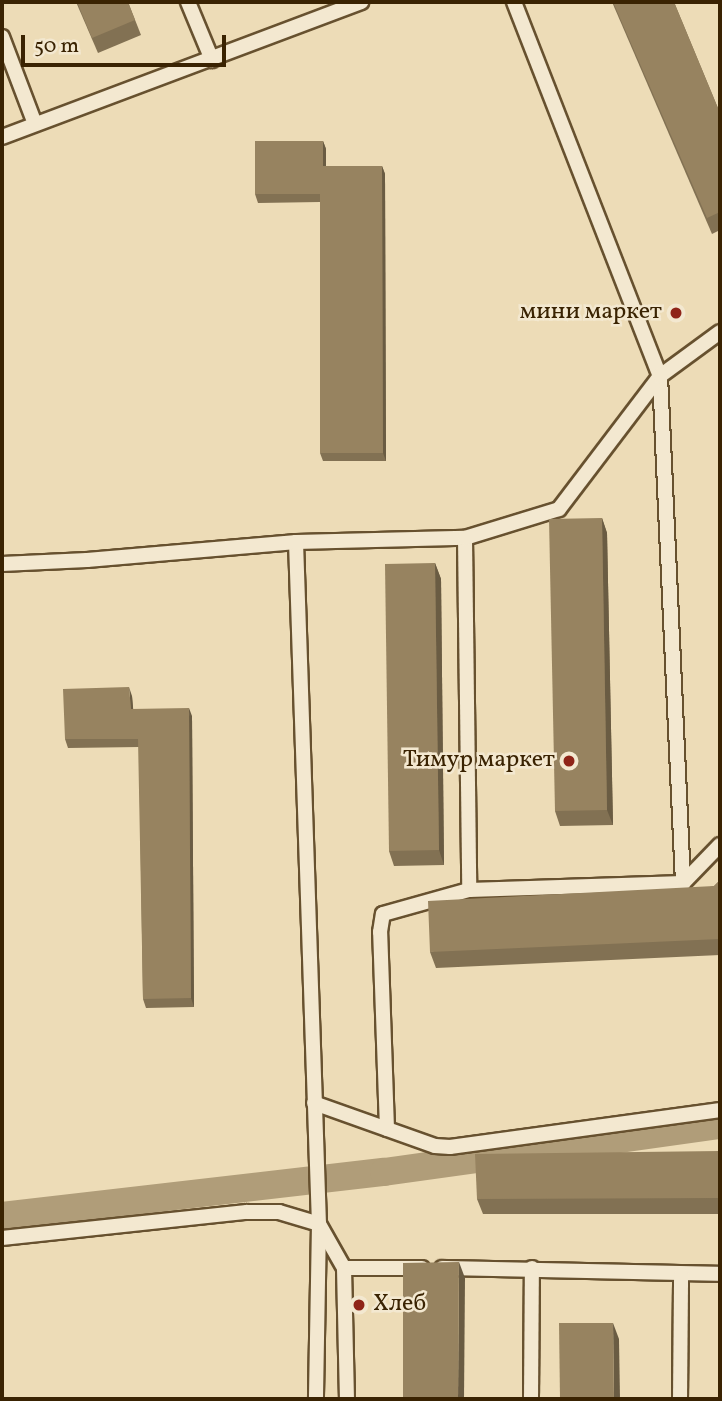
<!DOCTYPE html>
<meta charset="utf-8">
<style>
body{margin:0}
#map{position:relative;width:722px;height:1401px;overflow:hidden;background:#eddcb7;font-family:Vollkorn,serif}
div>[style]{position:absolute}
.canal>*{height:28px;margin:-14px;padding:0 14px;transform-origin:14px;border-radius:14px;background:#b09d79}
.roads{filter:drop-shadow(2px 0 #67512f) drop-shadow(-2px 0 #67512f) drop-shadow(0 2px #67512f) drop-shadow(0 -2px #67512f)}
.service>*{height:14px;margin:-7px;padding:0 7px;transform-origin:7px;border-radius:7px;background:#f3e8d0}
.wall>*{inset:0;background:#827153}
.shaded-wall>*{inset:0;background:#6a5c43}
.building>*{inset:0;background:#978360}
.dots>*{width:19px;height:19px;translate:-50% -50%;box-sizing:border-box;border:4px solid #f3e8d0;border-radius:50%}
span{translate:-50% -50%;white-space:nowrap;text-align:center;line-height:1.15;-webkit-text-stroke:5px #f3e8d0;paint-order:stroke}
.poi-label{font-size:24px;color:#3a2302}
.right{translate:-100% -50%;text-align:right}
.left{translate:0 -50%;text-align:left}
.frame{position:absolute;inset:0;border:4px solid #3a2302;pointer-events:none}
.scale{position:absolute;left:21px;top:35px;width:205px;height:32px;box-sizing:border-box;border:4px solid #3a2302;border-top:0;padding-left:9px;font-size:21px;line-height:24px;white-space:nowrap;color:#3a2302;-webkit-text-stroke:5px #f3e8d0;paint-order:stroke}
</style>
<div id="map">
<div class="canal">
<div style="left:2px;top:1216px;width:385px;rotate:-6.6deg"></div>
<div style="left:384px;top:1172px;width:339px;rotate:-8deg"></div>
</div>
<div class="roads">
<div class="service">
<div style="left:188px;top:2px;width:63px;rotate:67.5deg"></div>
<div style="left:514px;top:2px;width:401px;rotate:68.7deg"></div>
<div style="left:660px;top:376px;width:508px;rotate:87.4deg"></div>
<div style="left:2px;top:37px;width:93px;rotate:69.2deg"></div>
<div style="left:2px;top:137px;width:384px;rotate:-20.6deg"></div>
<div style="left:465px;top:538px;width:352px;rotate:89.3deg"></div>
<div style="left:296px;top:542px;width:682px;rotate:88.07deg"></div>
<div style="left:319px;top:1224px;width:175px;rotate:91deg"></div>
<div style="left:2px;top:564px;width:85px;rotate:-2.7deg"></div>
<div style="left:87px;top:560px;width:210px;rotate:-4.9deg"></div>
<div style="left:296px;top:542px;width:169px;rotate:-1.4deg"></div>
<div style="left:465px;top:538px;width:98px;rotate:-17.1deg"></div>
<div style="left:559px;top:509px;width:167px;rotate:-52.8deg"></div>
<div style="left:660px;top:376px;width:74px;rotate:-36.3deg"></div>
<div style="left:314px;top:1103px;width:128px;rotate:19.6deg"></div>
<div style="left:435px;top:1146px;width:15px;rotate:4deg"></div>
<div style="left:450px;top:1147px;width:273px;rotate:-7.8deg"></div>
<div style="left:387px;top:1129px;width:197px;rotate:-92deg"></div>
<div style="left:380px;top:932px;width:18px;rotate:-81deg"></div>
<div style="left:383px;top:914px;width:89px;rotate:-15.6deg"></div>
<div style="left:469px;top:890px;width:214px;rotate:-1.9deg"></div>
<div style="left:683px;top:883px;width:53px;rotate:-45.8deg"></div>
<div style="left:2px;top:1238px;width:246px;rotate:-6.1deg"></div>
<div style="left:247px;top:1212px;width:32px"></div>
<div style="left:279px;top:1212px;width:42px;rotate:16.7deg"></div>
<div style="left:319px;top:1224px;width:51px;rotate:60.4deg"></div>
<div style="left:344px;top:1268px;width:131px;rotate:88.7deg"></div>
<div style="left:344px;top:1268px;width:78px"></div>
<div style="left:442px;top:1268px;width:278px;rotate:1.2deg"></div>
<div style="left:531px;top:1399px;width:131px;rotate:-89.6deg"></div>
<div style="left:680px;top:1399px;width:124px;rotate:-89.5deg"></div>
</div>
</div>
<div class="wall">
<div style="clip-path:polygon(76px 2px,128px 2px,141px 35px,98px 53px)"></div>
<div style="clip-path:polygon(612px 2px,674px 2px,720px 113px,720px 230px,712px 234px)"></div>
<div style="clip-path:polygon(323px 141px,326px 149px,326px 166px,382px 166px,385px 174px,386px 461px,323px 461px,320px 453px,320px 202px,258px 203px,255px 194px)"></div>
<div style="clip-path:polygon(602px 518px,607px 533px,613px 825px,560px 826px,555px 811px)"></div>
<div style="clip-path:polygon(435px 563px,441px 579px,444px 865px,394px 866px,389px 851px)"></div>
<div style="clip-path:polygon(132px 696px,133px 709px,192px 716px,194px 1007px,146px 1008px,143px 999px,139px 747px,68px 748px,65px 739px)"></div>
<div style="clip-path:polygon(720px 880px,720px 955px,436px 968px,430px 952px,714px 886px)"></div>
<div style="clip-path:polygon(720px 1151px,720px 1214px,483px 1214px,477px 1199px)"></div>
</div>
<div class="shaded-wall">
<div style="clip-path:polygon(323px 141px,326px 149px,326px 174px,323px 166px)"></div>
<div style="clip-path:polygon(382px 166px,385px 174px,386px 461px,383px 453px)"></div>
<div style="clip-path:polygon(602px 518px,607px 533px,613px 825px,607px 810px)"></div>
<div style="clip-path:polygon(435px 563px,441px 579px,444px 865px,439px 850px)"></div>
<div style="clip-path:polygon(129px 687px,132px 696px,134px 718px,131px 709px)"></div>
<div style="clip-path:polygon(189px 708px,192px 716px,194px 1007px,191px 998px)"></div>
<div style="clip-path:polygon(459px 1262px,465px 1278px,464px 1399px,458px 1399px)"></div>
<div style="clip-path:polygon(613px 1323px,619px 1339px,620px 1399px,614px 1399px)"></div>
</div>
<div class="building">
<div style="clip-path:polygon(77px 2px,128px 2px,135px 20px,92px 38px)"></div>
<div style="clip-path:polygon(613px 2px,674px 2px,720px 113px,720px 212px,707px 218px)"></div>
<div style="clip-path:polygon(255px 141px,323px 141px,323px 166px,382px 166px,383px 453px,320px 453px,320px 194px,255px 194px)"></div>
<div style="clip-path:polygon(718px 334px,720px 334px,720px 440px)"></div>
<div style="clip-path:polygon(602px 518px,607px 810px,555px 811px,549px 519px)"></div>
<div style="clip-path:polygon(435px 563px,439px 850px,389px 851px,385px 564px)"></div>
<div style="clip-path:polygon(129px 687px,131px 709px,189px 708px,191px 998px,143px 999px,138px 739px,65px 739px,63px 689px)"></div>
<div style="clip-path:polygon(720px 880px,720px 939px,430px 952px,428px 901px,714px 886px)"></div>
<div style="clip-path:polygon(720px 1151px,720px 1198px,477px 1199px,475px 1154px)"></div>
<div style="clip-path:polygon(459px 1262px,458px 1399px,403px 1399px,403px 1263px)"></div>
<div style="clip-path:polygon(559px 1323px,613px 1323px,614px 1399px,560px 1399px)"></div>
</div>
<div class="dots">
<div style="left:676px;top:313px;background:#8f2418"></div>
<div style="left:569px;top:761px;background:#8f2418"></div>
<div style="left:359px;top:1305px;background:#8f2418"></div>
</div>
<div class="poi-label">
<span class="right" style="left:662px;top:313px">мини маркет</span>
<span class="right" style="left:555px;top:761px">Тимур маркет</span>
<span class="left" style="left:373px;top:1305px">Хлеб</span>
</div>
<div class="frame"></div>
<div class="scale">50 m</div>
</div>
